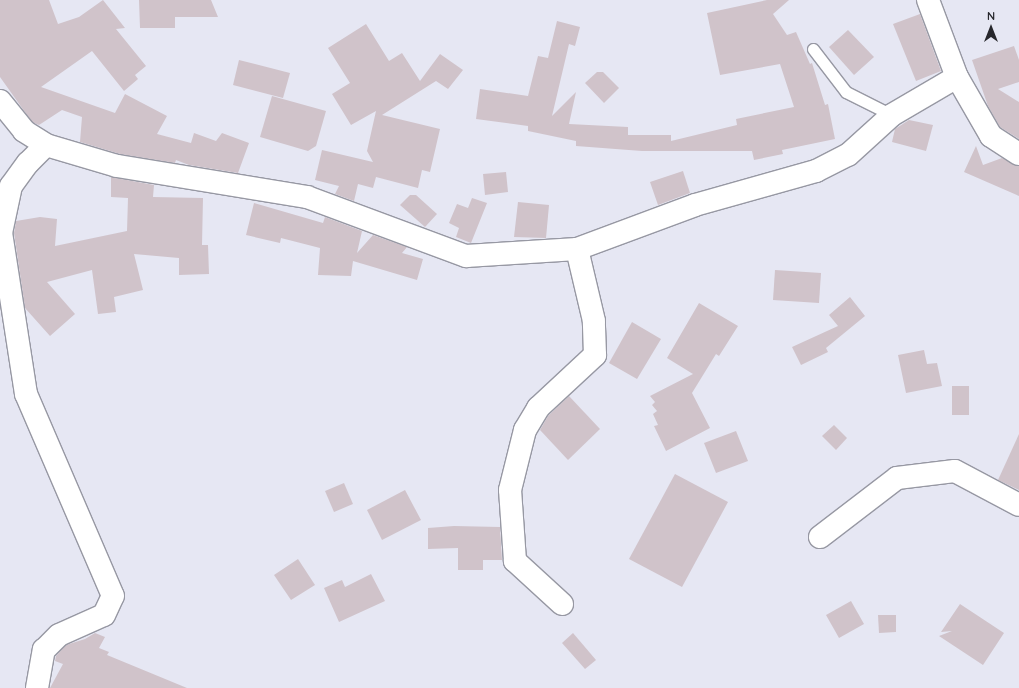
<!DOCTYPE html>
<style>
body{margin:0}
#map{position:relative;width:1019px;height:688px;overflow:hidden;background:#e6e7f3;font-family:Quicksand,sans-serif}
div>[style]{position:absolute}
.building>*{inset:0;background:#d0c3ca}
.roads{filter:drop-shadow(1px 0 #9798a3) drop-shadow(-1px 0 #9798a3) drop-shadow(0 1px #9798a3) drop-shadow(0 -1px #9798a3)}
.lane>*{height:11px;margin:-5.5px;padding:0 5.5px;transform-origin:5.5px;border-radius:5.5px;background:#fff}
.street>*{height:22px;margin:-11px;padding:0 11px;transform-origin:11px;border-radius:11px;background:#fff}
span{translate:-50% -50%;white-space:nowrap;text-align:center;line-height:1.15;-webkit-text-stroke:4px #e6e7f3;paint-order:stroke}
.north{position:absolute;left:971px;top:8px;width:40px;height:40px;-webkit-text-stroke:3px #e6e7f3;paint-order:stroke;rotate:0deg;font-size:11px;font-weight:700;line-height:16px;text-align:center;color:#27272c}
.north::after{content:'';display:block;margin:auto;width:14px;height:18px;background:#27272c;clip-path:polygon(50% 0,100% 100%,50% 72%,0 100%)}
</style>
<div id="map">
<div class="building">
<div style="clip-path:polygon(0 0,49px 0,58px 24px,79px 17px,103px 0,125px 28px,116px 29px,146px 66px,135px 75px,138px 79px,124px 91px,92px 51px,41px 87px,115px 113px,125px 94px,167px 116px,157px 134px,191px 143px,194px 133px,216px 141px,222px 133px,249px 143px,238px 173px,189px 165px,176px 160px,175px 163px,120px 154px,80px 142px,82px 117px,62px 110px,39px 125px,32px 122px,0 77px)"></div>
<div style="clip-path:polygon(139px 0,211px 0,218px 17px,175px 17px,175px 28px,140px 28px)"></div>
<div style="clip-path:polygon(767px 0,789px 0,773px 14px,787px 35px,796px 32px,810px 64px,812px 63px,825px 105px,828px 104px,835px 139px,782px 150px,783px 154px,754px 160px,752px 151px,642px 151px,576px 146px,576px 141px,528px 131px,528px 126px,476px 119px,480px 89px,528px 96px,538px 56px,548px 58px,557px 21px,580px 27px,575px 46px,569px 44px,552px 116px,576px 92px,569px 124px,628px 127px,628px 135px,671px 135px,671px 141px,737px 125px,736px 119px,794px 107px,780px 64px,720px 75px,707px 13px)"></div>
<div style="clip-path:polygon(920px 14px,941px 71px,916px 81px,893px 24px)"></div>
<div style="clip-path:polygon(366px 24px,389px 61px,402px 53px,420px 81px,440px 54px,463px 70px,448px 89px,436px 81px,382px 115px,440px 129px,430px 172px,422px 170px,418px 188px,376px 177px,373px 188px,358px 184px,354px 201px,335px 194px,339px 186px,315px 180px,322px 150px,373px 162px,367px 151px,376px 111px,351px 125px,332px 94px,350px 83px,328px 48px)"></div>
<div style="clip-path:polygon(848px 30px,874px 57px,854px 75px,829px 47px)"></div>
<div style="clip-path:polygon(1014px 46px,1019px 60px,1019px 82px,998px 89px,1019px 102px,1019px 139px,1000px 127px,988px 106px,972px 60px)"></div>
<div style="clip-path:polygon(239px 60px,290px 73px,283px 98px,233px 85px)"></div>
<div style="clip-path:polygon(597px 72px,603px 72px,619px 88px,604px 103px,585px 83px)"></div>
<div style="clip-path:polygon(272px 96px,326px 111px,316px 146px,308px 151px,260px 137px)"></div>
<div style="clip-path:polygon(909px 120px,933px 125px,926px 151px,892px 142px,895px 129px)"></div>
<div style="clip-path:polygon(976px 146px,983px 165px,1002px 158px,1019px 166px,1019px 196px,964px 172px)"></div>
<div style="clip-path:polygon(683px 171px,690px 193px,658px 205px,650px 182px)"></div>
<div style="clip-path:polygon(506px 172px,508px 192px,485px 195px,483px 174px)"></div>
<div style="clip-path:polygon(111px 177px,154px 185px,153px 197px,203px 198px,202px 245px,208px 245px,209px 274px,179px 275px,179px 258px,134px 254px,143px 290px,114px 297px,116px 312px,98px 314px,92px 270px,47px 282px,75px 314px,50px 336px,25px 308px,14px 233px,16px 221px,40px 217px,57px 219px,55px 246px,127px 231px,128px 198px,111px 197px)"></div>
<div style="clip-path:polygon(410px 195px,416px 195px,437px 214px,425px 227px,400px 205px)"></div>
<div style="clip-path:polygon(472px 198px,487px 203px,471px 243px,456px 237px,459px 228px,449px 223px,457px 204px,468px 208px)"></div>
<div style="clip-path:polygon(518px 202px,549px 205px,546px 238px,514px 237px)"></div>
<div style="clip-path:polygon(254px 203px,323px 223px,325px 217px,362px 231px,357px 253px,373px 235px,407px 247px,402px 253px,423px 259px,417px 280px,353px 261px,351px 276px,318px 275px,320px 248px,281px 238px,280px 243px,246px 235px)"></div>
<div style="clip-path:polygon(775px 270px,821px 273px,819px 303px,773px 300px)"></div>
<div style="clip-path:polygon(850px 297px,865px 316px,826px 348px,828px 352px,801px 365px,792px 347px,838px 326px,829px 315px)"></div>
<div style="clip-path:polygon(699px 303px,738px 326px,719px 356px,716px 354px,692px 393px,710px 428px,666px 451px,654px 426px,658px 425px,653px 414px,657px 411px,652px 405px,655px 402px,650px 396px,693px 374px,667px 358px)"></div>
<div style="clip-path:polygon(632px 322px,661px 339px,637px 379px,609px 363px)"></div>
<div style="clip-path:polygon(924px 350px,927px 364px,937px 363px,942px 386px,906px 393px,898px 355px)"></div>
<div style="clip-path:polygon(952px 386px,969px 386px,969px 415px,952px 415px)"></div>
<div style="clip-path:polygon(569px 396px,600px 429px,568px 460px,540px 430px,548px 416px)"></div>
<div style="clip-path:polygon(834px 425px,847px 438px,836px 450px,822px 436px)"></div>
<div style="clip-path:polygon(736px 431px,748px 461px,716px 473px,704px 443px)"></div>
<div style="clip-path:polygon(1019px 434px,1019px 490px,998px 480px)"></div>
<div style="clip-path:polygon(675px 474px,728px 502px,682px 587px,629px 559px)"></div>
<div style="clip-path:polygon(344px 483px,353px 504px,334px 512px,325px 491px)"></div>
<div style="clip-path:polygon(405px 490px,421px 520px,382px 540px,367px 510px)"></div>
<div style="clip-path:polygon(454px 526px,500px 527px,502px 560px,483px 560px,483px 570px,458px 570px,458px 548px,428px 549px,428px 528px)"></div>
<div style="clip-path:polygon(298px 559px,315px 585px,291px 600px,274px 575px)"></div>
<div style="clip-path:polygon(371px 574px,385px 601px,339px 622px,324px 588px,342px 580px,345px 587px)"></div>
<div style="clip-path:polygon(851px 601px,864px 624px,839px 638px,826px 615px)"></div>
<div style="clip-path:polygon(960px 604px,1004px 633px,983px 665px,939px 636px,952px 631px,941px 632px)"></div>
<div style="clip-path:polygon(878px 615px,896px 615px,896px 632px,879px 633px)"></div>
<div style="clip-path:polygon(95px 633px,105px 637px,99px 648px,109px 652px,107px 655px,187px 688px,50px 688px,63px 664px,55px 661px,56px 656px,66px 645px,85px 639px)"></div>
<div style="clip-path:polygon(573px 633px,596px 660px,585px 669px,562px 643px)"></div>
</div>
<div class="roads">
<div class="lane">
<div style="left:813px;top:49px;width:54px;rotate:52.5deg"></div>
<div style="left:846px;top:92px;width:51px;rotate:26.6deg"></div>
</div>
<div class="street">
<div style="left:928px;top:0;width:82px;rotate:69.4deg"></div>
<div style="left:957px;top:77px;width:68px;rotate:60deg"></div>
<div style="left:991px;top:136px;width:33px;rotate:33deg"></div>
<div style="left:0;top:101px;width:38px;rotate:51deg"></div>
<div style="left:24px;top:131px;width:26px;rotate:32deg"></div>
<div style="left:46px;top:145px;width:74px;rotate:16.5deg"></div>
<div style="left:117px;top:166px;width:193px;rotate:9.3deg"></div>
<div style="left:307px;top:197px;width:170px;rotate:20.4deg"></div>
<div style="left:466px;top:256px;width:111px;rotate:-3.6deg"></div>
<div style="left:577px;top:249px;width:126px;rotate:-20.4deg"></div>
<div style="left:695px;top:205px;width:126px;rotate:-15.7deg"></div>
<div style="left:816px;top:171px;width:36px;rotate:-27deg"></div>
<div style="left:848px;top:155px;width:59px;rotate:-42.3deg"></div>
<div style="left:892px;top:115px;width:75px;rotate:-30.3deg"></div>
<div style="left:820px;top:537px;width:97px;rotate:-37.5deg"></div>
<div style="left:897px;top:478px;width:58px;rotate:-6.9deg"></div>
<div style="left:955px;top:471px;width:72px;rotate:28deg"></div>
<div style="left:562px;top:604px;width:64px;rotate:-137.5deg"></div>
<div style="left:515px;top:561px;width:71px;rotate:-94deg"></div>
<div style="left:510px;top:490px;width:62px;rotate:-76deg"></div>
<div style="left:525px;top:430px;width:26px;rotate:-59deg"></div>
<div style="left:538px;top:408px;width:78px;rotate:-42.9deg"></div>
<div style="left:595px;top:355px;width:34px;rotate:-92deg"></div>
<div style="left:594px;top:321px;width:74px;rotate:-103.3deg"></div>
<div style="left:37px;top:688px;width:39px;rotate:-80deg"></div>
<div style="left:44px;top:650px;width:21px;rotate:-45deg"></div>
<div style="left:59px;top:635px;width:49px;rotate:-24deg"></div>
<div style="left:104px;top:615px;width:21px;rotate:-65deg"></div>
<div style="left:113px;top:596px;width:220px;rotate:-113.3deg"></div>
<div style="left:26px;top:394px;width:163px;rotate:-98.8deg"></div>
<div style="left:1px;top:233px;width:48px;rotate:-78deg"></div>
<div style="left:11px;top:186px;width:29px;rotate:-54deg"></div>
<div style="left:28px;top:163px;width:25px;rotate:-45deg"></div>
</div>
</div>
<div class="north">N</div>
</div>
